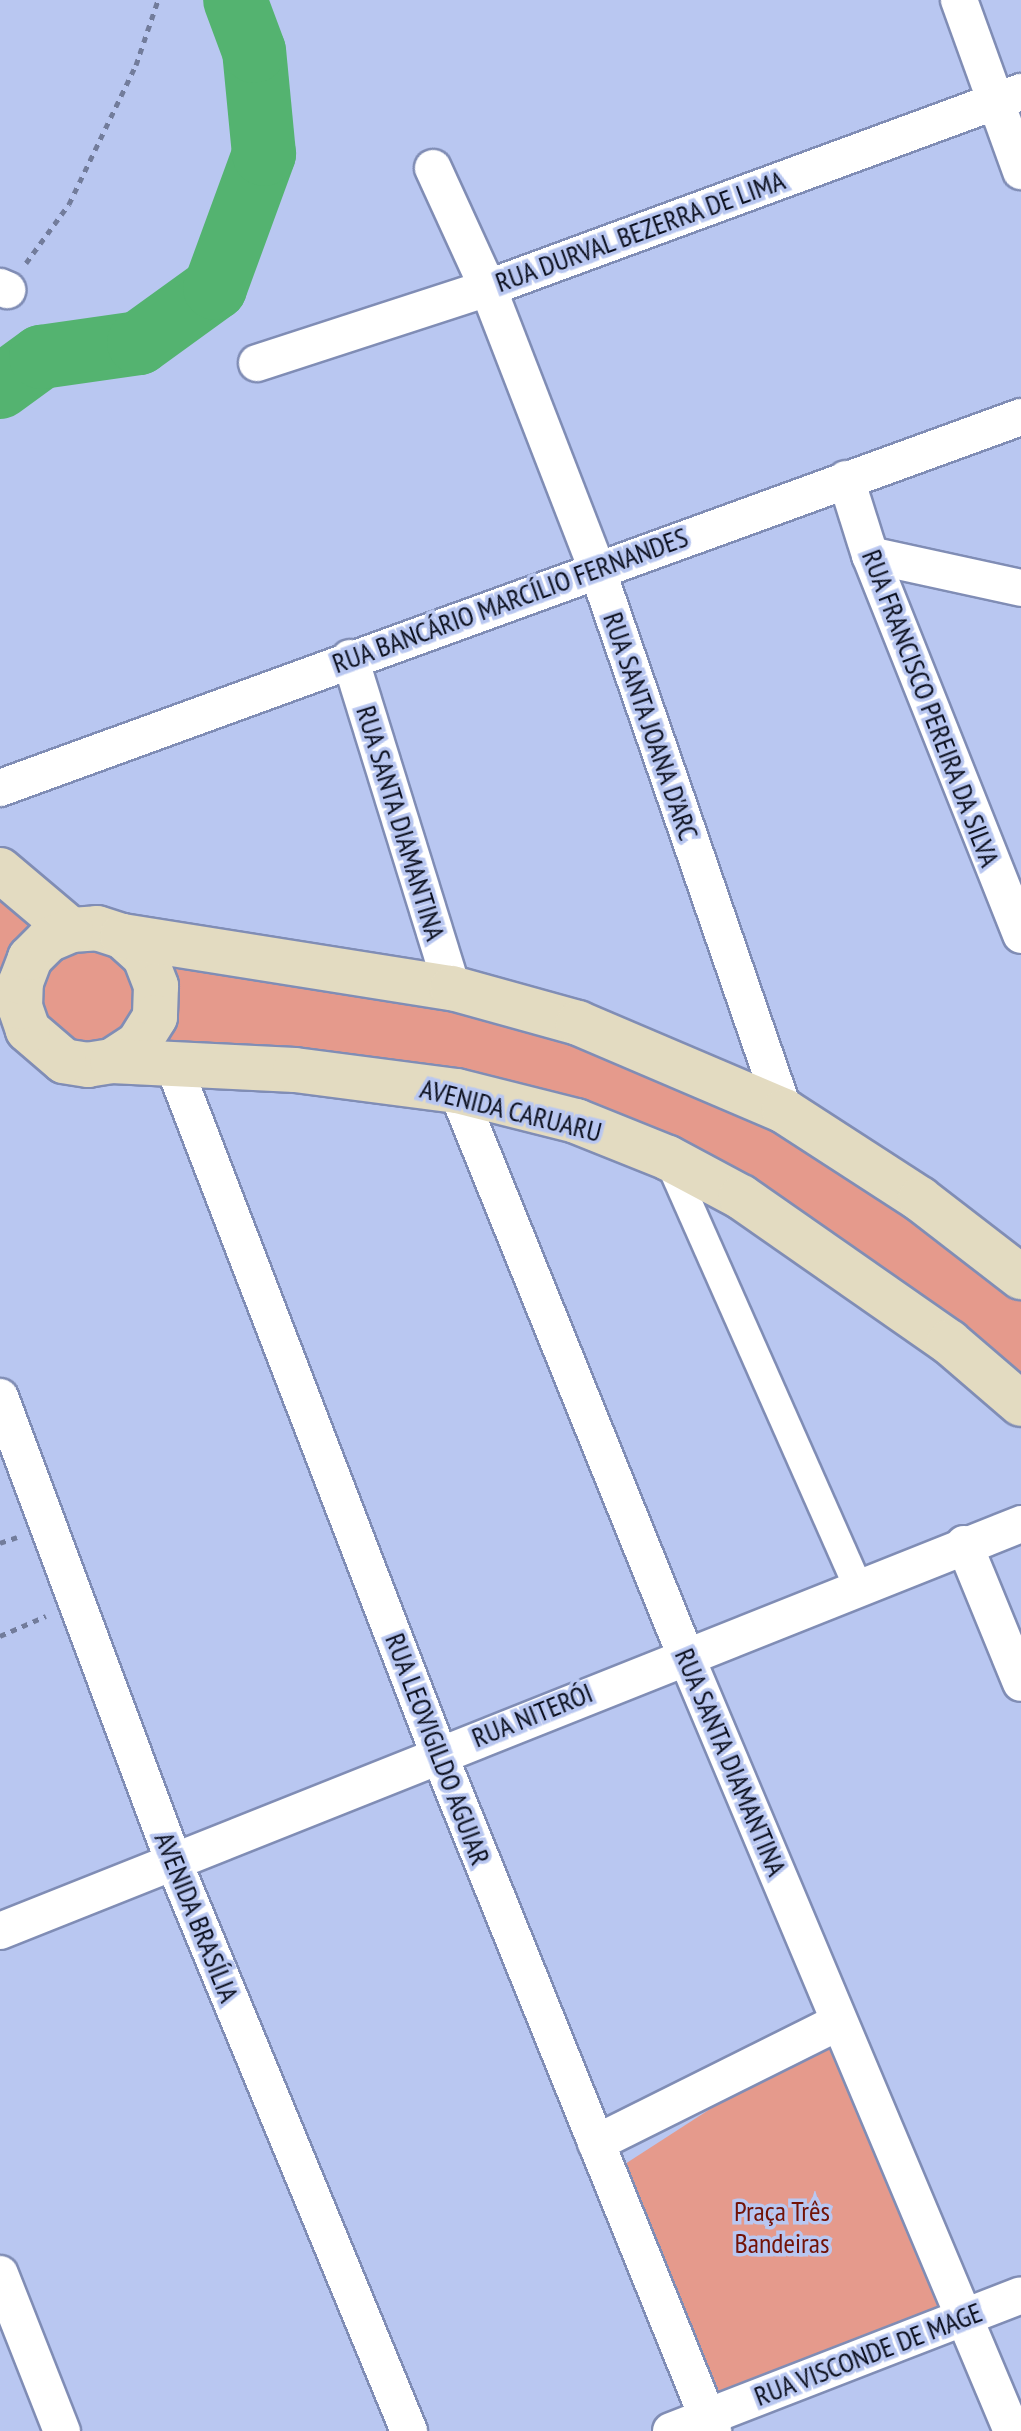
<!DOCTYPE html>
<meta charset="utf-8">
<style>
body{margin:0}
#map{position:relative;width:1021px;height:2431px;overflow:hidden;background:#b9c7f1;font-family:"PT Sans Narrow",sans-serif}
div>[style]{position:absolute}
.green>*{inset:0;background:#e59a8c}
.river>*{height:64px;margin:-32px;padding:0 32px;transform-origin:32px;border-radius:32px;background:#54b370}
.path>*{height:5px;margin-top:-2.5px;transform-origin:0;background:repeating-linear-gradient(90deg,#727c9b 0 6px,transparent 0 12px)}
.roads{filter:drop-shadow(2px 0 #808db5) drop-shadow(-2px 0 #808db5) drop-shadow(0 2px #808db5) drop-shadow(0 -2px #808db5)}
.pedestrian>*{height:28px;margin:-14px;padding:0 14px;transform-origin:14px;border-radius:14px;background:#fff}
.minor>*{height:36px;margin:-18px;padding:0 18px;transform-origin:18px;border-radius:18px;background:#fff}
.secondary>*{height:44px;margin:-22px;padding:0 22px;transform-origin:22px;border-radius:22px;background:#e3dbc1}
span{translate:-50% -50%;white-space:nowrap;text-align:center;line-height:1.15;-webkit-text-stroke:7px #b9c7f1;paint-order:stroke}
.street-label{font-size:28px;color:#0c101f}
.park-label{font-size:28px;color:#721206}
</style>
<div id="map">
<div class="green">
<div style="clip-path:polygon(0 880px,57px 927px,14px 989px,0 974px)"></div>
<div style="clip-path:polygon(102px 935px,150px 989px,113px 1052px,41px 1034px,36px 962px)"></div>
<div style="clip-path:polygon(154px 953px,447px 996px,751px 1103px,886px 1193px,1021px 1299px,1021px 1390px,645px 1141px,140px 1053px)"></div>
<div style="clip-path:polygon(828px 2033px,962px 2303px,707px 2397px,625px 2164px)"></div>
</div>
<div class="river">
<div style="left:0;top:387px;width:51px;rotate:-36.2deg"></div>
<div style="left:41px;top:357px;width:99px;rotate:-8.1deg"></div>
<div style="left:139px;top:343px;width:94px;rotate:-35.9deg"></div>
<div style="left:215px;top:288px;width:143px;rotate:-69.9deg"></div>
<div style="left:264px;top:154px;width:103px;rotate:-95.5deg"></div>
<div style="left:254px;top:51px;width:54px;rotate:-110.4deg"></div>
</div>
<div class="path">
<div style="left:26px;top:263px;width:73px;rotate:-53.9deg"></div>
<div style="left:69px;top:204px;width:154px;rotate:-64.3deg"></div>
<div style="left:136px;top:65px;width:69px;rotate:-71.3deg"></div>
<div style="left:0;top:1543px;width:18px;rotate:-19deg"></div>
<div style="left:0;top:1636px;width:50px;rotate:-23.5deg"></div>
</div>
<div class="roads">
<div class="pedestrian">
<div style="left:668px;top:1158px;width:468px;rotate:66.1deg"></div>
</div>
<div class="minor">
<div style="left:959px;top:0;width:182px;rotate:70.1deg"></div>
<div style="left:433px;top:168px;width:132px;rotate:65.4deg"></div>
<div style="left:488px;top:288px;width:301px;rotate:68.8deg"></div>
<div style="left:597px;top:569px;width:573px;rotate:70.96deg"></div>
<div style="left:0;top:287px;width:8px;rotate:23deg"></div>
<div style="left:257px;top:363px;width:243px;rotate:-18deg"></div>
<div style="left:488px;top:288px;width:568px;rotate:-20.19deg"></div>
<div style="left:846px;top:479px;width:80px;rotate:72.5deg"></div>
<div style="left:870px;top:555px;width:409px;rotate:68.3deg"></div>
<div style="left:870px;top:555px;width:155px;rotate:12.3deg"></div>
<div style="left:350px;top:658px;width:345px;rotate:72.8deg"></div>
<div style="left:0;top:788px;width:1086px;rotate:-19.97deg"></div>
<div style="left:173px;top:1064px;width:737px;rotate:68.93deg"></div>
<div style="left:438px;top:1752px;width:733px;rotate:67.95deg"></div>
<div style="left:457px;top:1091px;width:607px;rotate:67.95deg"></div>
<div style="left:685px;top:1654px;width:843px;rotate:67.18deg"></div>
<div style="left:0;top:1397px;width:492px;rotate:69.5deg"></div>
<div style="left:172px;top:1858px;width:620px;rotate:67.53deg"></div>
<div style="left:964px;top:1544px;width:150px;rotate:67.7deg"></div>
<div style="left:0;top:1931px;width:1099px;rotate:-21.73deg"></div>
<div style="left:596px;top:2143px;width:271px;rotate:-26.5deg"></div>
<div style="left:0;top:2274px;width:169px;rotate:68.5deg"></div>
<div style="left:671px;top:2431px;width:375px;rotate:-21.2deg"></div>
</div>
<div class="secondary">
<div style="left:0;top:870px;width:93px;rotate:40.2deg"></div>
<div style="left:71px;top:930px;width:26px;rotate:-4deg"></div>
<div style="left:97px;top:928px;width:26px;rotate:18deg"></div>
<div style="left:122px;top:936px;width:31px;rotate:42deg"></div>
<div style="left:145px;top:957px;width:31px;rotate:69deg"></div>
<div style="left:156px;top:986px;width:31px;rotate:92deg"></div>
<div style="left:155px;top:1017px;width:32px;rotate:122deg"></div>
<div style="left:138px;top:1044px;width:31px;rotate:147deg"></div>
<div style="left:112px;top:1061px;width:24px;rotate:171deg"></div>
<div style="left:88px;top:1065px;width:24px;rotate:-171deg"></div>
<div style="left:64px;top:1061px;width:48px;rotate:-139.3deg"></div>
<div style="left:28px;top:1030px;width:24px;rotate:-109deg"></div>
<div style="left:20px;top:1007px;width:25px;rotate:-88deg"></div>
<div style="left:21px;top:982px;width:26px;rotate:-69deg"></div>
<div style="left:30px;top:958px;width:25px;rotate:-45deg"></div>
<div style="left:48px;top:940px;width:25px;rotate:-23deg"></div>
<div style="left:122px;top:936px;width:334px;rotate:9deg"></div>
<div style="left:452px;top:988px;width:131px;rotate:15.5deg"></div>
<div style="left:578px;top:1023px;width:224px;rotate:23.1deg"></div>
<div style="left:784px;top:1111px;width:162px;rotate:32.9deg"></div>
<div style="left:920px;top:1199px;width:128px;rotate:37.7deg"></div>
<div style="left:112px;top:1061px;width:183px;rotate:2.8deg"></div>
<div style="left:295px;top:1070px;width:163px;rotate:7.4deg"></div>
<div style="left:457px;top:1091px;width:123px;rotate:14.1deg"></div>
<div style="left:576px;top:1121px;width:99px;rotate:21.9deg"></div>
<div style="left:668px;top:1158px;width:83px;rotate:28.1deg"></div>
<div style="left:741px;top:1197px;width:254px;rotate:34.9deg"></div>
<div style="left:949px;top:1342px;width:95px;rotate:40.7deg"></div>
</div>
</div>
<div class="street-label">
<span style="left:640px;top:231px;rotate:-20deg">RUA DURVAL BEZERRA DE LIMA</span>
<span style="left:510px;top:600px;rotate:-20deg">RUA BANCÁRIO MARCÍLIO FERNANDES</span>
<span style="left:931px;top:708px;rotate:69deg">RUA FRANCISCO PEREIRA DA SILVA</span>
<span style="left:651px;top:726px;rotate:71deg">RUA SANTA JOANA D'ARC</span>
<span style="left:401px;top:823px;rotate:73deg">RUA SANTA DIAMANTINA</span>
<span style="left:511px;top:1110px;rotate:14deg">AVENIDA CARUARU</span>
<span style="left:532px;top:1715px;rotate:-22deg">RUA NITERÓI</span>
<span style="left:438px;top:1749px;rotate:69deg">RUA LEOVIGILDO AGUIAR</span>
<span style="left:731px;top:1762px;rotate:67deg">RUA SANTA DIAMANTINA</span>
<span style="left:197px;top:1917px;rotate:68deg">AVENIDA BRASÍLIA</span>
<span style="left:868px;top:2354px;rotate:-21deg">RUA VISCONDE DE MAGE</span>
</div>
<div class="park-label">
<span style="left:782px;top:2227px">Praça Três<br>Bandeiras</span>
</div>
</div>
